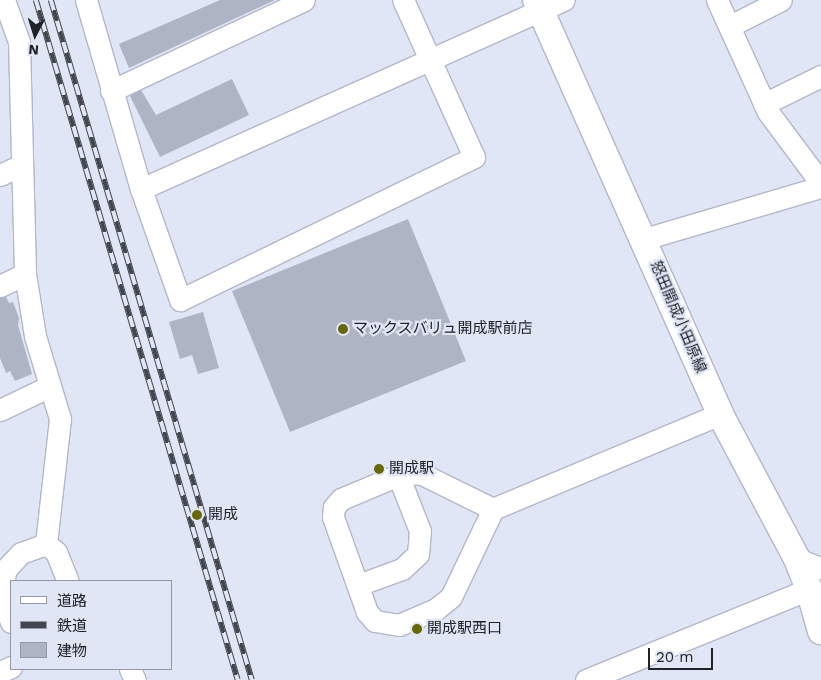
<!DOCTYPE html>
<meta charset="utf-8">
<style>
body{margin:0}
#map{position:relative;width:821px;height:680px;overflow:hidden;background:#e1e6f6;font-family:"Work Sans","Noto Sans JP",sans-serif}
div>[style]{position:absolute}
.building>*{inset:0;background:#aeb4c3}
.roads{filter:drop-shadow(1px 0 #b2b7c7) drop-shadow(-1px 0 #b2b7c7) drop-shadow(0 1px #b2b7c7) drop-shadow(0 -1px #b2b7c7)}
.minor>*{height:21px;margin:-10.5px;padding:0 10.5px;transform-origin:10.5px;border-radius:10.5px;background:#fff}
.major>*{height:26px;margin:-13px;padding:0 13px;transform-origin:13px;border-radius:13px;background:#fff}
.rail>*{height:5.5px;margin-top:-2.75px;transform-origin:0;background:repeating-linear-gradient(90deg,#e1e6f6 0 11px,#43464e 0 22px);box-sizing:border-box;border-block:1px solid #43464e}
.dots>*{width:14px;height:14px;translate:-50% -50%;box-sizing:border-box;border:2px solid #e1e6f6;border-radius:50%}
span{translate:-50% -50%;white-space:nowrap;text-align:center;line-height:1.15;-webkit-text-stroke:4.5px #e1e6f6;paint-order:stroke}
.street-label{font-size:15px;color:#202228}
.poi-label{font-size:15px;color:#202228}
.left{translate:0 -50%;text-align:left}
.legend{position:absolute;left:10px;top:580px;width:162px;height:90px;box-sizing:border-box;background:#e1e6f6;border:1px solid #9498a4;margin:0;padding:6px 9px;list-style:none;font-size:15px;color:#202228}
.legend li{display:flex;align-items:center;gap:10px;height:25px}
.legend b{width:25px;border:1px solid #9498a4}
.north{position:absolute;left:10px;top:10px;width:50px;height:50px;-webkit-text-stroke:4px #e1e6f6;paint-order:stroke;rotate:185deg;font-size:14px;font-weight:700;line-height:20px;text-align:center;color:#202228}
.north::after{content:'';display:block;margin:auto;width:18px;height:22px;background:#202228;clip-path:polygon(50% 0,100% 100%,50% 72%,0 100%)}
.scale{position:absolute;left:648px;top:648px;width:65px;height:22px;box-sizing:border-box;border:2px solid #202228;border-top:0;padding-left:6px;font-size:15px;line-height:18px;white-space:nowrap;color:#202228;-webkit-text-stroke:4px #e1e6f6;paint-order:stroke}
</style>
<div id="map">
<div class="building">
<div style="clip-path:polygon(220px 0,275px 0,129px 68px,119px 44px)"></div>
<div style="clip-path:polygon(232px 79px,249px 115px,160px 157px,130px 96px,141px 90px,156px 115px)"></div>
<div style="clip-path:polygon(408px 219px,466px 361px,290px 432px,232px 291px)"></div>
<div style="clip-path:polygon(6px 297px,9px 303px,13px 302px,19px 318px,18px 325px,32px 374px,15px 381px,10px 371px,6px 373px,0 358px,0 298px)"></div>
<div style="clip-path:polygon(203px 312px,219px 368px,198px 374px,192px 355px,180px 359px,169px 322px)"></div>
</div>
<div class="roads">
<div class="minor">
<div style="left:4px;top:0;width:45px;rotate:70.3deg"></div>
<div style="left:19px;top:42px;width:232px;rotate:88.5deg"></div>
<div style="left:25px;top:274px;width:63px;rotate:80.8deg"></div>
<div style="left:35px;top:336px;width:87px;rotate:73.2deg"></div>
<div style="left:60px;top:419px;width:126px;rotate:96.4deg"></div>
<div style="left:86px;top:0;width:197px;rotate:73.8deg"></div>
<div style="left:141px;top:189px;width:118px;rotate:70.6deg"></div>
<div style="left:180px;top:300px;width:327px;rotate:-25.9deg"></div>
<div style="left:474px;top:157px;width:172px;rotate:-114.3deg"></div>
<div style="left:717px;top:0;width:123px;rotate:65.5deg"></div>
<div style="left:768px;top:112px;width:89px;rotate:53.3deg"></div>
<div style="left:730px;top:26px;width:57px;rotate:-27deg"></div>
<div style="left:111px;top:91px;width:213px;rotate:-25.2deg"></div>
<div style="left:764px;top:104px;width:64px;rotate:-26.2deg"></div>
<div style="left:0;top:175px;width:23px;rotate:-25deg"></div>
<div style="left:141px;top:189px;width:463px;rotate:-24.1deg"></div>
<div style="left:644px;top:239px;width:184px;rotate:-16.4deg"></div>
<div style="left:0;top:286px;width:28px;rotate:-26deg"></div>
<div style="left:0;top:410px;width:55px;rotate:-25.6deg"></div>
<div style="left:493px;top:509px;width:79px;rotate:-153.8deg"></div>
<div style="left:422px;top:474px;width:19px;rotate:-177deg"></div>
<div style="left:403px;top:473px;width:67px;rotate:157.2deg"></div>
<div style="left:341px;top:499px;width:11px;rotate:131deg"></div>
<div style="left:334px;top:507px;width:10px;rotate:96deg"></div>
<div style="left:333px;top:517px;width:101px;rotate:70.3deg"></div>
<div style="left:367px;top:612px;width:12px;rotate:48deg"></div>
<div style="left:375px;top:621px;width:24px;rotate:9deg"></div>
<div style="left:399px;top:625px;width:40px;rotate:-23.4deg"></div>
<div style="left:436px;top:609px;width:19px;rotate:-39deg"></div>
<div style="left:451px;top:597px;width:98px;rotate:-64.5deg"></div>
<div style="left:493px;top:509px;width:246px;rotate:-22.7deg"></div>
<div style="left:797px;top:559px;width:26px;rotate:21deg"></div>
<div style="left:358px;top:585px;width:47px;rotate:-20deg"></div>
<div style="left:402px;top:569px;width:22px;rotate:-43deg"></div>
<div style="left:418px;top:554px;width:23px;rotate:-85deg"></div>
<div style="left:420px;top:531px;width:60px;rotate:-111.4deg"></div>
<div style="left:11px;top:622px;width:28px;rotate:-109deg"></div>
<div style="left:2px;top:596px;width:26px;rotate:-83deg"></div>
<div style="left:5px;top:570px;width:23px;rotate:-47deg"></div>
<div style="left:21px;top:553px;width:27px;rotate:-20deg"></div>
<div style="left:46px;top:544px;width:13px;rotate:39deg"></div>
<div style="left:56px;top:552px;width:31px;rotate:68deg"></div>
<div style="left:130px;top:669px;width:12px;rotate:66deg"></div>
<div style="left:0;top:672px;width:12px;rotate:-24deg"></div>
<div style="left:586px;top:680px;width:241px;rotate:-22.2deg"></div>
</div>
<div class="major">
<div style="left:536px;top:0;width:453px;rotate:66deg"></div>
<div style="left:720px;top:414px;width:164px;rotate:62deg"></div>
<div style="left:797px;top:559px;width:32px;rotate:68deg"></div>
<div style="left:809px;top:589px;width:44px;rotate:74.1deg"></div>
</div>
</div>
<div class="rail">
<div style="left:36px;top:0;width:709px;rotate:73.46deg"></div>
<div style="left:51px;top:0;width:709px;rotate:73.53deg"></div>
</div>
<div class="dots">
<div style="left:343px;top:329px;background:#676804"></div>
<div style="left:379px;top:469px;background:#676804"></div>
<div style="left:197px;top:515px;background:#676804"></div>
<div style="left:417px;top:629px;background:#676804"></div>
</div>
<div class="street-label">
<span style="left:678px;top:317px;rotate:67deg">怒田開成小田原線</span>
</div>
<div class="poi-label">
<span class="left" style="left:353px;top:329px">マックスバリュ開成駅前店</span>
<span class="left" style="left:389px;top:469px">開成駅</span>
<span class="left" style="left:208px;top:515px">開成</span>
<span class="left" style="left:427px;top:629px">開成駅西口</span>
</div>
<ul class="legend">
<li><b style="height:6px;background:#fff"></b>道路</li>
<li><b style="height:6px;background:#43464e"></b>鉄道</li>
<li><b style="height:14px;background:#aeb4c3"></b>建物</li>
</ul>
<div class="north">N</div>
<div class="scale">20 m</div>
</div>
